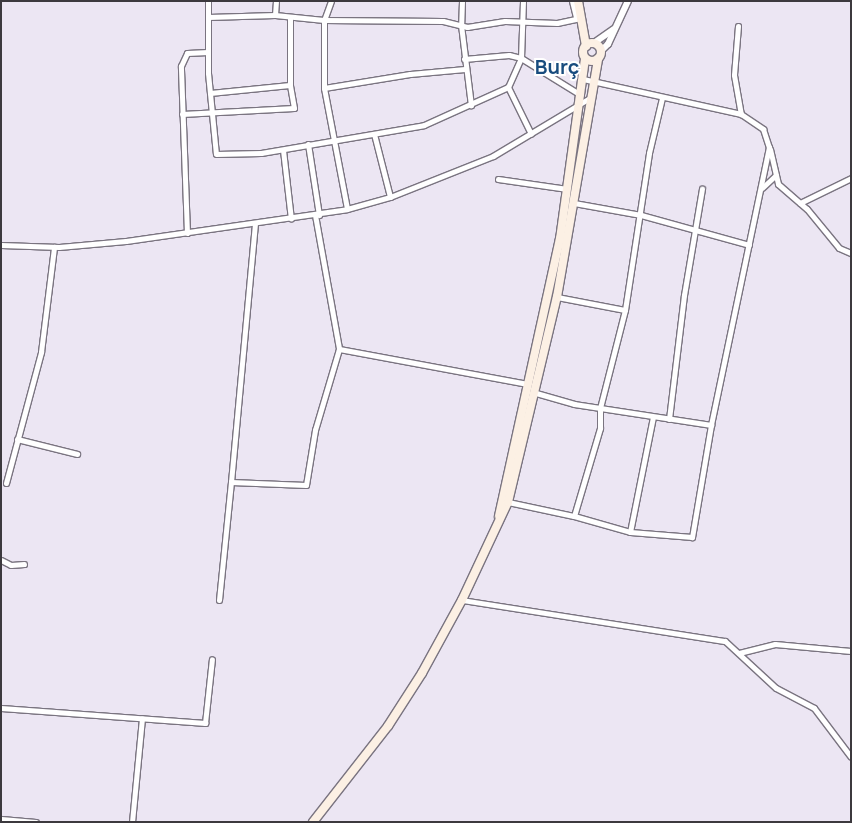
<!DOCTYPE html>
<meta charset="utf-8">
<style>
body{margin:0}
#map{position:relative;width:852px;height:823px;overflow:hidden;background:#ece6f3;font-family:Manrope,sans-serif}
div>[style]{position:absolute}
.roads{filter:drop-shadow(1px 0 #7a7480) drop-shadow(-1px 0 #7a7480) drop-shadow(0 1px #7a7480) drop-shadow(0 -1px #7a7480)}
.minor>*{height:5px;margin:-2.5px;padding:0 2.5px;transform-origin:2.5px;border-radius:2.5px;background:#fff}
.tertiary>*{height:6px;margin:-3px;padding:0 3px;transform-origin:3px;border-radius:3px;background:#fff}
.secondary>*{height:8px;margin:-4px;padding:0 4px;transform-origin:4px;border-radius:4px;background:#fcf0e4}
.secondary>.ring{margin:-4px;padding:0;box-sizing:content-box;background:none;border:8px solid #fcf0e4;border-radius:50%}
span{translate:-50% -50%;white-space:nowrap;text-align:center;line-height:1.15;-webkit-text-stroke:4px #fff;paint-order:stroke}
.quarter-label{font-size:20px;color:#184c7e;font-weight:700}
.frame{position:absolute;inset:0;border:2px solid #3c393e;pointer-events:none}
</style>
<div id="map">
<div class="roads">
<div class="minor">
<div style="left:208px;top:1px;width:72px;rotate:90deg"></div>
<div style="left:208px;top:73px;width:81px;rotate:84.4deg"></div>
<div style="left:216px;top:154px;width:45px;rotate:-1.3deg"></div>
<div style="left:261px;top:153px;width:165px;rotate:-9.7deg"></div>
<div style="left:424px;top:125px;width:92px;rotate:-24.3deg"></div>
<div style="left:331px;top:1px;width:20px;rotate:110deg"></div>
<div style="left:324px;top:20px;width:68px;rotate:90deg"></div>
<div style="left:324px;top:88px;width:123px;rotate:79.2deg"></div>
<div style="left:462px;top:1px;width:24px;rotate:92deg"></div>
<div style="left:461px;top:25px;width:81px;rotate:82.9deg"></div>
<div style="left:523px;top:1px;width:57px;rotate:92deg"></div>
<div style="left:521px;top:58px;width:32px;rotate:114deg"></div>
<div style="left:508px;top:87px;width:52px;rotate:63.9deg"></div>
<div style="left:572px;top:1px;width:16px;rotate:76deg"></div>
<div style="left:275px;top:15px;width:14px;rotate:-86deg"></div>
<div style="left:208px;top:17px;width:67px;rotate:-1.7deg"></div>
<div style="left:275px;top:15px;width:49px;rotate:5.8deg"></div>
<div style="left:324px;top:20px;width:119px;rotate:0.5deg"></div>
<div style="left:443px;top:21px;width:25px;rotate:14deg"></div>
<div style="left:467px;top:27px;width:38px;rotate:-9deg"></div>
<div style="left:505px;top:21px;width:52px;rotate:2.2deg"></div>
<div style="left:557px;top:23px;width:25px;rotate:-12deg"></div>
<div style="left:738px;top:26px;width:49px;rotate:94.7deg"></div>
<div style="left:734px;top:75px;width:40px;rotate:80deg"></div>
<div style="left:464px;top:59px;width:45px;rotate:-5.1deg"></div>
<div style="left:509px;top:55px;width:12px;rotate:14deg"></div>
<div style="left:521px;top:58px;width:70px;rotate:31.7deg"></div>
<div style="left:583px;top:79px;width:162px;rotate:12.5deg"></div>
<div style="left:741px;top:114px;width:27px;rotate:34deg"></div>
<div style="left:763px;top:129px;width:19px;rotate:72deg"></div>
<div style="left:769px;top:147px;width:284px;rotate:101.8deg"></div>
<div style="left:711px;top:425px;width:114px;rotate:99.6deg"></div>
<div style="left:692px;top:537px;width:62px;rotate:-175.4deg"></div>
<div style="left:630px;top:532px;width:117px;rotate:-78.7deg"></div>
<div style="left:324px;top:88px;width:87px;rotate:-9.2deg"></div>
<div style="left:410px;top:74px;width:55px;rotate:-5.2deg"></div>
<div style="left:210px;top:93px;width:80px;rotate:-5.7deg"></div>
<div style="left:182px;top:114px;width:112px;rotate:-3.1deg"></div>
<div style="left:294px;top:108px;width:23px;rotate:-100deg"></div>
<div style="left:290px;top:85px;width:68px;rotate:-90deg"></div>
<div style="left:374px;top:134px;width:65px;rotate:75.7deg"></div>
<div style="left:308px;top:144px;width:72px;rotate:81.2deg"></div>
<div style="left:770px;top:149px;width:36px;rotate:77deg"></div>
<div style="left:778px;top:184px;width:38px;rotate:41deg"></div>
<div style="left:807px;top:209px;width:50px;rotate:50.6deg"></div>
<div style="left:839px;top:248px;width:13px;rotate:23deg"></div>
<div style="left:283px;top:150px;width:69px;rotate:83.4deg"></div>
<div style="left:498px;top:179px;width:70px;rotate:8.2deg"></div>
<div style="left:762px;top:188px;width:19px;rotate:-43deg"></div>
<div style="left:574px;top:203px;width:68px;rotate:10.2deg"></div>
<div style="left:641px;top:215px;width:112px;rotate:15.5deg"></div>
<div style="left:800px;top:203px;width:57px;rotate:-26.1deg"></div>
<div style="left:315px;top:215px;width:136px;rotate:79.8deg"></div>
<div style="left:187px;top:233px;width:167px;rotate:-92.1deg"></div>
<div style="left:181px;top:66px;width:14px;rotate:-65deg"></div>
<div style="left:187px;top:53px;width:21px;rotate:-3deg"></div>
<div style="left:1px;top:245px;width:58px;rotate:2deg"></div>
<div style="left:59px;top:247px;width:67px;rotate:-5.1deg"></div>
<div style="left:126px;top:241px;width:223px;rotate:-8.2deg"></div>
<div style="left:347px;top:209px;width:45px;rotate:-15.6deg"></div>
<div style="left:390px;top:197px;width:111px;rotate:-21.7deg"></div>
<div style="left:493px;top:156px;width:114px;rotate:-31deg"></div>
<div style="left:557px;top:297px;width:69px;rotate:10.8deg"></div>
<div style="left:536px;top:393px;width:40px;rotate:16deg"></div>
<div style="left:574px;top:404px;width:139px;rotate:8.7deg"></div>
<div style="left:669px;top:419px;width:125px;rotate:-83.1deg"></div>
<div style="left:684px;top:295px;width:108px;rotate:-80.4deg"></div>
<div style="left:17px;top:439px;width:62px;rotate:14deg"></div>
<div style="left:231px;top:482px;width:259px;rotate:-84.7deg"></div>
<div style="left:6px;top:483px;width:136px;rotate:-75deg"></div>
<div style="left:41px;top:352px;width:106px;rotate:-82.9deg"></div>
<div style="left:508px;top:502px;width:67px;rotate:12deg"></div>
<div style="left:574px;top:516px;width:58px;rotate:15.9deg"></div>
<div style="left:574px;top:516px;width:92px;rotate:-73.5deg"></div>
<div style="left:600px;top:428px;width:20px;rotate:-90deg"></div>
<div style="left:600px;top:408px;width:101px;rotate:-75.7deg"></div>
<div style="left:625px;top:310px;width:159px;rotate:-81.3deg"></div>
<div style="left:649px;top:153px;width:57px;rotate:-76.7deg"></div>
<div style="left:1px;top:560px;width:11px;rotate:27deg"></div>
<div style="left:11px;top:565px;width:13px;rotate:-4deg"></div>
<div style="left:219px;top:600px;width:119px;rotate:-84.2deg"></div>
<div style="left:231px;top:482px;width:75px;rotate:2.3deg"></div>
<div style="left:306px;top:485px;width:56px;rotate:-80.7deg"></div>
<div style="left:315px;top:430px;width:84px;rotate:-73.5deg"></div>
<div style="left:339px;top:349px;width:192px;rotate:10.5deg"></div>
<div style="left:462px;top:600px;width:266px;rotate:8.9deg"></div>
<div style="left:725px;top:641px;width:69px;rotate:42.7deg"></div>
<div style="left:776px;top:688px;width:43px;rotate:27.8deg"></div>
<div style="left:814px;top:708px;width:61px;rotate:52.9deg"></div>
<div style="left:739px;top:653px;width:37px;rotate:-14deg"></div>
<div style="left:775px;top:644px;width:76px;rotate:5.3deg"></div>
<div style="left:1px;top:708px;width:205px;rotate:4.2deg"></div>
<div style="left:205px;top:723px;width:64px;rotate:-83.8deg"></div>
<div style="left:1px;top:819px;width:35px;rotate:5deg"></div>
<div style="left:132px;top:822px;width:104px;rotate:-84.5deg"></div>
</div>
<div class="tertiary">
<div style="left:594px;top:43px;width:24px;rotate:-35deg"></div>
<div style="left:601px;top:51px;width:10px;rotate:-45deg"></div>
<div style="left:608px;top:44px;width:47px;rotate:-65.1deg"></div>
</div>
<div class="secondary">
<div style="left:578px;top:1px;width:46px;rotate:79.9deg"></div>
<div class="ring" style="left:583px;top:43px;width:10px;height:10px"></div>
<div style="left:499px;top:516px;width:284px;rotate:-77.6deg"></div>
<div style="left:560px;top:239px;width:182px;rotate:-82.1deg"></div>
<div style="left:313px;top:822px;width:122px;rotate:-52deg"></div>
<div style="left:388px;top:726px;width:63px;rotate:-57.3deg"></div>
<div style="left:422px;top:673px;width:83px;rotate:-61.3deg"></div>
<div style="left:462px;top:600px;width:108px;rotate:-64.9deg"></div>
<div style="left:508px;top:502px;width:211px;rotate:-76.6deg"></div>
<div style="left:557px;top:297px;width:242px;rotate:-80.2deg"></div>
</div>
</div>
<div class="quarter-label">
<span style="left:557px;top:66px">Burç</span>
</div>
<div class="frame"></div>
</div>
